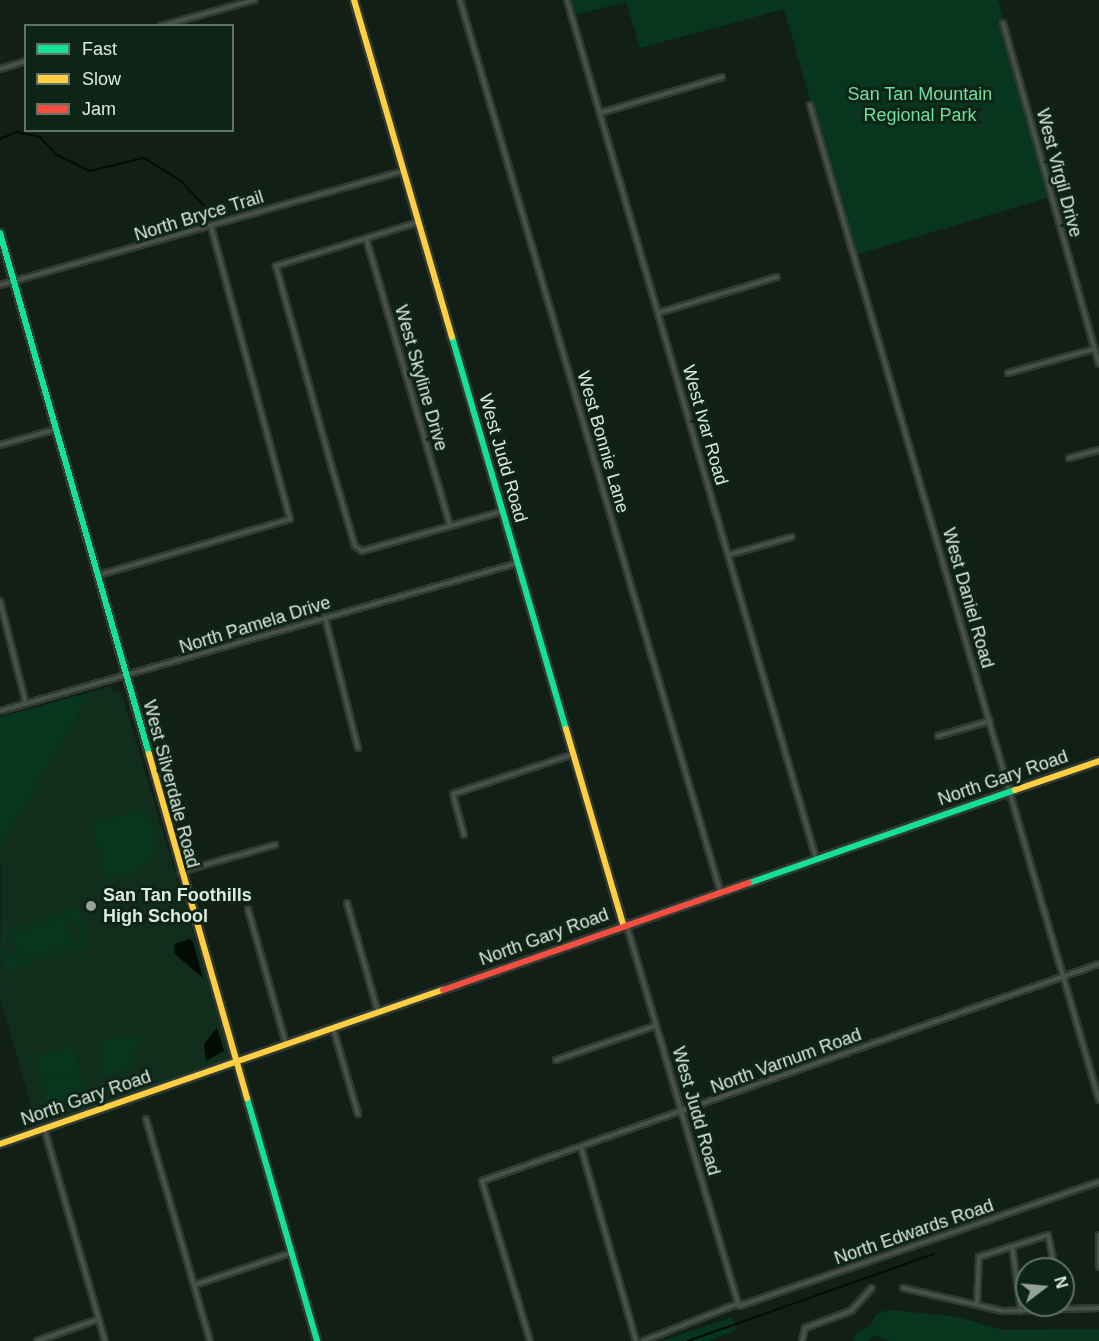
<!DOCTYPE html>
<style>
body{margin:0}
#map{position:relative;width:1099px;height:1341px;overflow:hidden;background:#121f17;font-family:Arial,sans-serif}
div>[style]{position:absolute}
.built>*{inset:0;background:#112d1c}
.green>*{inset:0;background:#07351d}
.water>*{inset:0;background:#020c04}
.stream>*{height:1.5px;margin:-0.75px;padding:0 0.75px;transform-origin:0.75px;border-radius:0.75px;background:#020c04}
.roads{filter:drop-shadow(2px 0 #303a33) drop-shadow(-2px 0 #303a33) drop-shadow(0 2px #303a33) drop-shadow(0 -2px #303a33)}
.street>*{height:4px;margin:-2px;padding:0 2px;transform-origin:2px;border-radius:2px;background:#47504a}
.fast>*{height:6px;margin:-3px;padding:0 3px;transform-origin:3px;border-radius:3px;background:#16e098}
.slow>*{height:6px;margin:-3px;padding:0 3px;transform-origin:3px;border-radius:3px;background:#ffcf43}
.jam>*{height:6px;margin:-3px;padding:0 3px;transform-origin:3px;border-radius:3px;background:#f24e42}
.dots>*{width:16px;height:16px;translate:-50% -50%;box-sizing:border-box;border:3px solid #0d2416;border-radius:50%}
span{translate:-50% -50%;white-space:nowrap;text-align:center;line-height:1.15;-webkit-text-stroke:6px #0d2416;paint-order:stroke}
.park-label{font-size:18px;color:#71df9d}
.street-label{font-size:18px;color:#dce9e0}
.poi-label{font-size:18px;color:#dce9e0;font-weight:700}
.left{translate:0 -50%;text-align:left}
.legend{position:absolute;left:24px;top:24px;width:210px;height:108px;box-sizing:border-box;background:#0d2416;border:2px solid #607367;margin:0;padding:8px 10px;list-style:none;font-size:18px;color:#dce9e0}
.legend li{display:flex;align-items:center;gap:12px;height:30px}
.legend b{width:30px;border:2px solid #607367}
.north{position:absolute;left:1015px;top:1257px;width:60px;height:60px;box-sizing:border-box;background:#0d2416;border:2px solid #607367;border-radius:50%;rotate:74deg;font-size:16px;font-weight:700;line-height:24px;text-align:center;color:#dce9e0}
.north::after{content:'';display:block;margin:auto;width:21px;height:27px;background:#95a29a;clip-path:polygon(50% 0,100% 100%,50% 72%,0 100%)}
</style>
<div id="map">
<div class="built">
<div style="clip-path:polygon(111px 686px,113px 693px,121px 691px,231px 1059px,37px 1126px,0 998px,1px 844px,91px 692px)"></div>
</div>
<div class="green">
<div style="clip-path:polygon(570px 0,998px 0,1051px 197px,855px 255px,784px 9px,640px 48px,626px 2px,575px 15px)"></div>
<div style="clip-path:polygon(91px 692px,2px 844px,0 871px,0 717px)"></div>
<div style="clip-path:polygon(147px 808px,155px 838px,151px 858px,136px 871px,106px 880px,92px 829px,95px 822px)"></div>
<div style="clip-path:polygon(evenodd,76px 908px,87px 926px,87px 947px,9px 969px,0 954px,3px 931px,76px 908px,66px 916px,83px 927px,76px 945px,20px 961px,4px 953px,3px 940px,11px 931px,66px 916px)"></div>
<div style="clip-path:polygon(66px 917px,73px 944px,20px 959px,12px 933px)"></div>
<div style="clip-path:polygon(138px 1036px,133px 1066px,103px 1077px,101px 1041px)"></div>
<div style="clip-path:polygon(73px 1045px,80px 1070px,42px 1081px,35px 1056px)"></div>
<div style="clip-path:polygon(80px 1071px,87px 1096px,49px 1106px,42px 1082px)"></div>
<div style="clip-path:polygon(889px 1310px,952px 1316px,1004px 1330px,1099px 1329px,1099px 1341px,889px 1341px,873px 1335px,868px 1341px,853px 1341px,856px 1333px,871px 1326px,876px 1314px)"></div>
<div style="clip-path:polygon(732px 1317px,737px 1330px,708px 1341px,663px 1341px)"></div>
</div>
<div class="water">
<div style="clip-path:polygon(190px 939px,193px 942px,203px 978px,175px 954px,174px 944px)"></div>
<div style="clip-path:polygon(217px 1028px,224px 1051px,206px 1061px,204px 1044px)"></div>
</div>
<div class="stream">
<div style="left:0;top:139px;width:18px;rotate:-22deg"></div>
<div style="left:17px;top:132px;width:24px;rotate:12deg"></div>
<div style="left:40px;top:137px;width:25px;rotate:47deg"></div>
<div style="left:57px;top:155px;width:37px;rotate:26deg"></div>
<div style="left:90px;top:171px;width:56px;rotate:-13.5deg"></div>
<div style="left:144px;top:158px;width:42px;rotate:31.4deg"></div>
<div style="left:180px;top:180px;width:57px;rotate:46.4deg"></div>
<div style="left:688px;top:1341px;width:261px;rotate:-19.5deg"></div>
</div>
<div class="roads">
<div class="street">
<div style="left:460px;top:0;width:927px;rotate:73.72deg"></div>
<div style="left:567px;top:0;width:893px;rotate:73.82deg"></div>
<div style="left:1003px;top:23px;width:354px;rotate:74.3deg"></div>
<div style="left:161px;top:26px;width:97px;rotate:-15.6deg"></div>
<div style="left:0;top:69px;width:27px;rotate:-17deg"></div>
<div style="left:810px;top:105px;width:1036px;rotate:73.8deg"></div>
<div style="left:600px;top:113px;width:127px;rotate:-16.4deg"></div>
<div style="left:419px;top:222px;width:150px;rotate:162.9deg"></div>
<div style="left:276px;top:266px;width:213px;rotate:74.5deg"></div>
<div style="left:333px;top:471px;width:78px;rotate:73.7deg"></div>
<div style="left:355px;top:546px;width:9px;rotate:36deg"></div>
<div style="left:362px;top:551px;width:147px;rotate:-15.8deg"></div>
<div style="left:366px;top:238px;width:300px;rotate:73.7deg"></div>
<div style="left:0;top:285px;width:420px;rotate:-15.8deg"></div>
<div style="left:658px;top:313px;width:124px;rotate:-16.8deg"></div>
<div style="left:1008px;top:373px;width:89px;rotate:-15.6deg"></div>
<div style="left:0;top:445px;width:59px;rotate:-15.7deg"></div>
<div style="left:1069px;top:458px;width:31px;rotate:-15deg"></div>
<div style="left:728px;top:555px;width:66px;rotate:-15.7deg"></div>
<div style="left:99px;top:575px;width:199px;rotate:-16.3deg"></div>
<div style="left:290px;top:519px;width:303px;rotate:-105.1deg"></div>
<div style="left:0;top:601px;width:106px;rotate:75.8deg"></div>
<div style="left:325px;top:617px;width:135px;rotate:75.9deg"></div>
<div style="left:0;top:711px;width:539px;rotate:-15.95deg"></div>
<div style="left:938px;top:736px;width:54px;rotate:-16.1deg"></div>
<div style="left:464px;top:835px;width:42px;rotate:-105deg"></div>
<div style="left:453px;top:794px;width:127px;rotate:-18.3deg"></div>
<div style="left:180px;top:872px;width:99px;rotate:-15.9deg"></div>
<div style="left:347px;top:903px;width:113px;rotate:74.1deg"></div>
<div style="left:248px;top:909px;width:140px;rotate:74.3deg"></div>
<div style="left:626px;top:923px;width:399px;rotate:73.6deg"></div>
<div style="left:739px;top:1306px;width:381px;rotate:-19deg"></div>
<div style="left:333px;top:1028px;width:90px;rotate:73.8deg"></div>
<div style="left:556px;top:1060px;width:105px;rotate:-19deg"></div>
<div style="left:146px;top:1119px;width:231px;rotate:73.9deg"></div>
<div style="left:44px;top:1128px;width:222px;rotate:74deg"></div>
<div style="left:581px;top:1147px;width:202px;rotate:74.2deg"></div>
<div style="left:1099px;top:1235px;width:32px;rotate:90deg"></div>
<div style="left:1012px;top:1246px;width:66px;rotate:82.1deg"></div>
<div style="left:194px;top:1285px;width:102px;rotate:-18.3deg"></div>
<div style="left:903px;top:1288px;width:103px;rotate:13deg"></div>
<div style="left:1003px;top:1311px;width:96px;rotate:-1.8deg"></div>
<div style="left:977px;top:1304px;width:47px;rotate:-87.6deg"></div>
<div style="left:979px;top:1257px;width:72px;rotate:-17.7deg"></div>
<div style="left:1048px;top:1235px;width:35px;rotate:78deg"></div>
<div style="left:37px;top:1341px;width:66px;rotate:-19.5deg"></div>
<div style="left:530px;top:1341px;width:167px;rotate:-106.7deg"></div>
<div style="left:482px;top:1181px;width:654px;rotate:-19.38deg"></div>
<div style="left:643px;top:1341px;width:101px;rotate:-21.5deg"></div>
<div style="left:802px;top:1341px;width:13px;rotate:-77deg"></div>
<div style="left:805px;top:1328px;width:49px;rotate:-20.3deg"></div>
<div style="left:851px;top:1311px;width:31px;rotate:-48deg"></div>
</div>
<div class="fast">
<div style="left:0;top:233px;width:542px;rotate:74.04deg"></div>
<div style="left:452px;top:337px;width:408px;rotate:73.8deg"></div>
<div style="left:749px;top:883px;width:282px;rotate:-19.3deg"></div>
<div style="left:247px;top:1098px;width:253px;rotate:73.9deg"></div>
</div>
<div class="slow">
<div style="left:354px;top:0;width:351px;rotate:73.8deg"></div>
<div style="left:566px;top:729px;width:203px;rotate:73.7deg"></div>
<div style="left:149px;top:754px;width:358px;rotate:74.1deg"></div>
<div style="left:1015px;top:790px;width:89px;rotate:-19deg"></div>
<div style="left:0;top:1144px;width:469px;rotate:-19.2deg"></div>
</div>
<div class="jam">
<div style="left:443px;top:990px;width:324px;rotate:-19.3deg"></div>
</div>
</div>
<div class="dots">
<div style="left:91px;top:906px;background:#95a29a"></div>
</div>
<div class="park-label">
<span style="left:920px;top:105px">San Tan Mountain<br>Regional Park</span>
</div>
<div class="street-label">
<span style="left:1059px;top:173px;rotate:75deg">West Virgil Drive</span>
<span style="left:199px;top:216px;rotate:-17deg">North Bryce Trail</span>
<span style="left:421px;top:378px;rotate:74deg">West Skyline Drive</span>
<span style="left:705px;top:425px;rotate:74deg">West Ivar Road</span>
<span style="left:603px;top:442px;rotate:74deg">West Bonnie Lane</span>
<span style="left:503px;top:458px;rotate:74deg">West Judd Road</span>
<span style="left:968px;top:598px;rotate:74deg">West Daniel Road</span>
<span style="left:255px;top:625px;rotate:-17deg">North Pamela Drive</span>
<span style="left:1003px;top:778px;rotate:-19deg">North Gary Road</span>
<span style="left:171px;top:784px;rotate:75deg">West Silverdale Road</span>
<span style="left:544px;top:937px;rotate:-20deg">North Gary Road</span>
<span style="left:786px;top:1061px;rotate:-20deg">North Varnum Road</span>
<span style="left:86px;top:1098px;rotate:-19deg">North Gary Road</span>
<span style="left:696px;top:1111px;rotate:74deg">West Judd Road</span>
<span style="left:914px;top:1232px;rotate:-19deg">North Edwards Road</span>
</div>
<div class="poi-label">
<span class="left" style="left:103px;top:906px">San Tan Foothills<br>High School</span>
</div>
<ul class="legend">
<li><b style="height:8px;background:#16e098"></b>Fast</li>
<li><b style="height:8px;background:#ffcf43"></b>Slow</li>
<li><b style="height:8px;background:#f24e42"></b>Jam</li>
</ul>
<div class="north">N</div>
</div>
